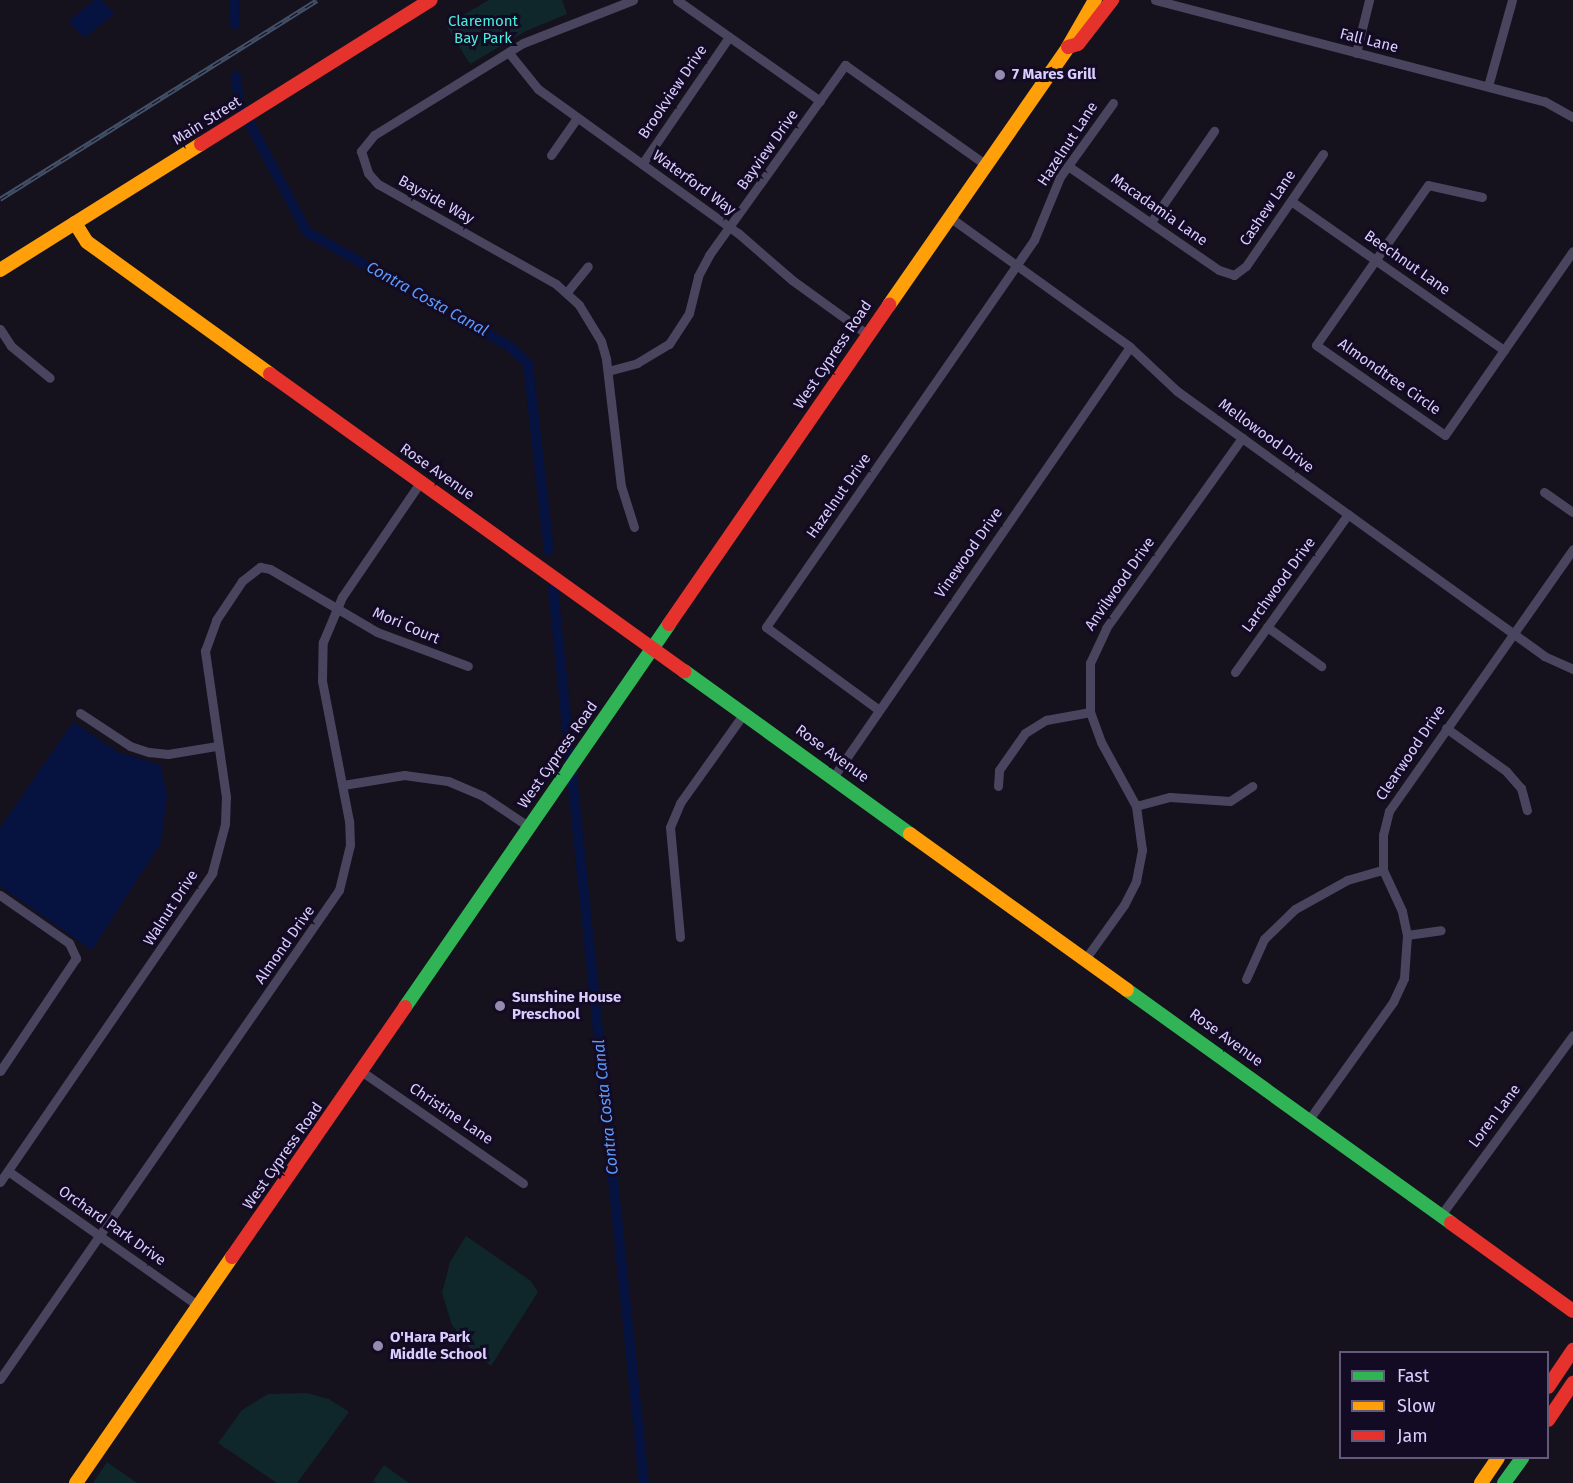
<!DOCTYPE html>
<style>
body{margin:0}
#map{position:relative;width:1573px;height:1483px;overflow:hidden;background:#15111d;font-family:"Fira Sans",sans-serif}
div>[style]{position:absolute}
.green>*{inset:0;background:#0f272b}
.water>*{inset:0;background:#061240}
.canal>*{height:10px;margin:-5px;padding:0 5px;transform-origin:5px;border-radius:5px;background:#061240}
.street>*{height:9px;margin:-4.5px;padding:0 4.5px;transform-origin:4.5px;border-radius:4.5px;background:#4a455f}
.fast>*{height:14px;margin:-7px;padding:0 7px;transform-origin:7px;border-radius:7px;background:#30b455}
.slow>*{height:14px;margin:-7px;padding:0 7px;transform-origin:7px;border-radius:7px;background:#ff9f0a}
.jam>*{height:14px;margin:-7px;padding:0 7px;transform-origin:7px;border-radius:7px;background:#e5322d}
.rail>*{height:5px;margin-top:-2.5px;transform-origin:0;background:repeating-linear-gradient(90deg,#130b23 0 9px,#435269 0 18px);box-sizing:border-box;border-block:2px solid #435269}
.dots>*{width:16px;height:16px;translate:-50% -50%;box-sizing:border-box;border:3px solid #130b23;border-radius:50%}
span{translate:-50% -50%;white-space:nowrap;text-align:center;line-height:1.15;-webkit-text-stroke:6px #130b23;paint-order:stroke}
.park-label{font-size:15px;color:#4debdb}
.street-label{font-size:15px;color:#dacdff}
.poi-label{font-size:15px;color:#dacdff;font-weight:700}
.left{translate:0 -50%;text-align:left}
.water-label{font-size:16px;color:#5b9bff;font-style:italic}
.legend{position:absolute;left:1339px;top:1351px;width:210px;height:108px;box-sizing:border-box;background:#130b23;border:2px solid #63597b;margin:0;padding:8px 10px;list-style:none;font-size:18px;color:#dacdff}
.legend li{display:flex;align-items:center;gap:12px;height:30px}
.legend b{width:30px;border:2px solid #63597b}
</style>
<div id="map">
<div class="green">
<div style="clip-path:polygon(489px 0,562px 0,567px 14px,526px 31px,470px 64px,446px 25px)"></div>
<div style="clip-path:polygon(466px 1236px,531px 1281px,538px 1292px,491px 1366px,470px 1348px,452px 1325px,442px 1293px,450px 1262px)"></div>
<div style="clip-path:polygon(307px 1393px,329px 1399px,349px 1412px,297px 1483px,277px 1483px,218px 1443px,242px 1410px,268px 1394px)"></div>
<div style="clip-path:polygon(107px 1462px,137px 1483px,93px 1483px)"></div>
<div style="clip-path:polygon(384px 1465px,409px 1483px,376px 1483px,373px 1481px)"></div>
</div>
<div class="water">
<div style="clip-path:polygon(94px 0,102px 0,114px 14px,84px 38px,69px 21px)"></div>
<div style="clip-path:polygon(73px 722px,118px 752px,161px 765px,167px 796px,161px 843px,92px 950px,0 886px,0 828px)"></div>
</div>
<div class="canal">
<div style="left:234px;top:0;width:24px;rotate:88deg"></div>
<div style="left:236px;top:77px;width:26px;rotate:83deg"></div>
<div style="left:239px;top:103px;width:146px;rotate:62.2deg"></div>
<div style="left:307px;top:232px;width:232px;rotate:29.4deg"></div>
<div style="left:509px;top:346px;width:26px;rotate:43deg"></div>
<div style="left:528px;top:364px;width:188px;rotate:83.6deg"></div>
<div style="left:553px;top:589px;width:899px;rotate:84.19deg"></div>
</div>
<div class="street">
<div style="left:633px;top:0;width:118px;rotate:158.6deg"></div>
<div style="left:523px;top:43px;width:175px;rotate:148.3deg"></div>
<div style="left:374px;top:135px;width:21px;rotate:129deg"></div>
<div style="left:361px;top:151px;width:23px;rotate:72deg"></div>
<div style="left:368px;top:173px;width:15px;rotate:48deg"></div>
<div style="left:378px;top:184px;width:204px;rotate:29.3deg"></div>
<div style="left:556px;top:284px;width:31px;rotate:42deg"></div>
<div style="left:579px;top:305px;width:42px;rotate:58.6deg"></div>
<div style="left:601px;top:341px;width:19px;rotate:74deg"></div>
<div style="left:606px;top:359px;width:128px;rotate:83.3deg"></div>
<div style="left:621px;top:486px;width:43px;rotate:72.4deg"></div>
<div style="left:677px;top:0;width:175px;rotate:35.2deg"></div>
<div style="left:1155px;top:0;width:402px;rotate:14.6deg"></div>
<div style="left:1544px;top:101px;width:33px;rotate:29deg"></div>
<div style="left:509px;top:53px;width:46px;rotate:51.1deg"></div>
<div style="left:538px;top:89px;width:246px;rotate:35.8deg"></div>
<div style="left:738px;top:233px;width:72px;rotate:41deg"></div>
<div style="left:792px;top:280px;width:92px;rotate:35.8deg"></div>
<div style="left:1356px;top:53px;width:55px;rotate:-76.2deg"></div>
<div style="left:1488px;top:86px;width:89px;rotate:-74.4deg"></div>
<div style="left:551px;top:155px;width:45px;rotate:-54.9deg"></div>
<div style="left:642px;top:164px;width:154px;rotate:-55.6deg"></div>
<div style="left:1068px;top:166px;width:183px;rotate:34.6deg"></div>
<div style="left:1219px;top:270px;width:16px;rotate:18deg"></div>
<div style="left:1234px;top:275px;width:15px;rotate:-37deg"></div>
<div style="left:1246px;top:266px;width:136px;rotate:-55.5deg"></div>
<div style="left:1482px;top:197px;width:55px;rotate:-167.5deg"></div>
<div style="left:1428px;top:185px;width:195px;rotate:125deg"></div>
<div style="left:1316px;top:345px;width:157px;rotate:34.9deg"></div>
<div style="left:1445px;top:435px;width:224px;rotate:-55.2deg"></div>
<div style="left:1291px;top:201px;width:260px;rotate:35deg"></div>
<div style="left:948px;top:216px;width:224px;rotate:35.7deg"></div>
<div style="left:1130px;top:347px;width:64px;rotate:43.1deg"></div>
<div style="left:1177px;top:391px;width:453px;rotate:35.8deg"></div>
<div style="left:1544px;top:656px;width:32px;rotate:24deg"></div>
<div style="left:1151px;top:222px;width:111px;rotate:-55.3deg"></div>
<div style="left:567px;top:292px;width:33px;rotate:-51deg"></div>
<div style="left:0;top:329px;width:20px;rotate:57deg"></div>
<div style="left:11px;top:346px;width:50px;rotate:39.4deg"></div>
<div style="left:608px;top:371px;width:30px;rotate:-15deg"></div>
<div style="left:637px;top:363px;width:37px;rotate:-31deg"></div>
<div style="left:669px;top:344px;width:37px;rotate:-57deg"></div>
<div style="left:689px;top:313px;width:38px;rotate:-76deg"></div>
<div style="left:698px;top:276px;width:24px;rotate:-62deg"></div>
<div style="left:709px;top:255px;width:234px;rotate:-54.4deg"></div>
<div style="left:845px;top:65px;width:173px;rotate:35.3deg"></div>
<div style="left:1544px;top:492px;width:35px;rotate:35deg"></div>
<div style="left:1267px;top:627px;width:67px;rotate:35.8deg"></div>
<div style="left:1235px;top:672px;width:194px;rotate:-54.4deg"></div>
<div style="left:879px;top:710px;width:140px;rotate:-143.7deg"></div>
<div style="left:766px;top:627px;width:471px;rotate:-55.3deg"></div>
<div style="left:1034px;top:240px;width:68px;rotate:-67.6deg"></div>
<div style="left:1060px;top:177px;width:91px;rotate:-54.4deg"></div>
<div style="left:80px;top:713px;width:60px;rotate:33.4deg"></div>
<div style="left:130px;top:746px;width:20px;rotate:18deg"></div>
<div style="left:149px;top:752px;width:19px;rotate:6deg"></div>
<div style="left:168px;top:754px;width:50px;rotate:-9.3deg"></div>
<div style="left:1446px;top:728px;width:74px;rotate:35.6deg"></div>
<div style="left:1506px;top:771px;width:23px;rotate:49deg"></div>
<div style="left:1521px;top:788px;width:23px;rotate:75deg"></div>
<div style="left:834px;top:776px;width:521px;rotate:-55.4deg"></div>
<div style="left:343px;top:785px;width:62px;rotate:-9.3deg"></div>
<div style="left:404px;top:775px;width:44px;rotate:7.8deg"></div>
<div style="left:448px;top:781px;width:38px;rotate:23deg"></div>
<div style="left:483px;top:796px;width:54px;rotate:33.7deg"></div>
<div style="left:998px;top:786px;width:16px;rotate:-86deg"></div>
<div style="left:999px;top:770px;width:45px;rotate:-54.9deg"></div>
<div style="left:1025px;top:733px;width:25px;rotate:-32deg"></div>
<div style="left:1046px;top:720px;width:45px;rotate:-10.3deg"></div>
<div style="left:1136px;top:806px;width:35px;rotate:-15deg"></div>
<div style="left:1170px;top:797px;width:60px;rotate:3.8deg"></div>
<div style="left:1230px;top:801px;width:27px;rotate:-34deg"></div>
<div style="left:0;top:895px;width:84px;rotate:34.8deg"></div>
<div style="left:69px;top:943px;width:17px;rotate:65deg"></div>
<div style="left:76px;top:958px;width:136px;rotate:123.9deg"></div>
<div style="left:1407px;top:935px;width:34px;rotate:-8deg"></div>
<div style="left:680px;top:937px;width:110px;rotate:-95.2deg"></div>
<div style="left:670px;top:827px;width:26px;rotate:-67deg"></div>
<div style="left:680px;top:803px;width:112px;rotate:-54.5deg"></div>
<div style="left:1086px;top:958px;width:65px;rotate:-54.4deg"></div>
<div style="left:1124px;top:905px;width:27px;rotate:-63deg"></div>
<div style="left:1136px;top:881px;width:32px;rotate:-79deg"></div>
<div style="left:1142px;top:850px;width:44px;rotate:-97.8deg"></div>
<div style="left:1136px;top:806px;width:73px;rotate:-118.7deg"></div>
<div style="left:1101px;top:742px;width:32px;rotate:-110deg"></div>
<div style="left:1090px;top:712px;width:49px;rotate:-90deg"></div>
<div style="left:1090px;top:663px;width:38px;rotate:-65deg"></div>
<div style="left:1106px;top:628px;width:234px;rotate:-54.4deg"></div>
<div style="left:1246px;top:979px;width:44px;rotate:-65.8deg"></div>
<div style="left:1264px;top:939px;width:43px;rotate:-44.1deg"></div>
<div style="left:1295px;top:909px;width:60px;rotate:-29.1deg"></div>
<div style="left:1347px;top:880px;width:37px;rotate:-16deg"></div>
<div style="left:361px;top:1071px;width:197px;rotate:34.7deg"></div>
<div style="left:1310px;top:1118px;width:143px;rotate:-54.4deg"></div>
<div style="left:1393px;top:1002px;width:26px;rotate:-65deg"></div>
<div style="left:1404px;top:978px;width:43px;rotate:-86deg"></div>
<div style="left:1407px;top:935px;width:25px;rotate:-102deg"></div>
<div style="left:1402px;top:911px;width:45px;rotate:-114.9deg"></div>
<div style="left:1383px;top:870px;width:35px;rotate:-90deg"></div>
<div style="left:1383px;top:835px;width:25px;rotate:-76deg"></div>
<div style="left:1389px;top:811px;width:320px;rotate:-54.9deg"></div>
<div style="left:8px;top:1171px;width:234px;rotate:35.3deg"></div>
<div style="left:0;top:1182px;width:375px;rotate:-55.5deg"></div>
<div style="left:212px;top:873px;width:51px;rotate:-75.1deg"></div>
<div style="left:225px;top:824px;width:27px;rotate:-88deg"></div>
<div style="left:226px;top:797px;width:148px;rotate:-98.2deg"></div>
<div style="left:205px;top:651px;width:33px;rotate:-70deg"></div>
<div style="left:216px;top:620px;width:47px;rotate:-56.3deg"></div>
<div style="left:242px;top:581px;width:23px;rotate:-38deg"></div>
<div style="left:260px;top:567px;width:10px;rotate:11deg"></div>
<div style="left:270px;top:569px;width:124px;rotate:30.5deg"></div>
<div style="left:377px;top:632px;width:97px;rotate:20.5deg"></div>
<div style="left:1441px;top:1215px;width:223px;rotate:-53.7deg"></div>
<div style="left:0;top:1379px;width:595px;rotate:-55.27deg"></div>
<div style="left:339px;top:890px;width:46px;rotate:-76.3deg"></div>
<div style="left:350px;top:845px;width:24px;rotate:-92deg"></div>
<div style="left:349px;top:821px;width:143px;rotate:-100.9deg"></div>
<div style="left:322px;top:681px;width:39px;rotate:-89deg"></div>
<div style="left:323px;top:642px;width:49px;rotate:-67.1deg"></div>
<div style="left:342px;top:597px;width:140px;rotate:-55.7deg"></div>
</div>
<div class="fast">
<div style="left:684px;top:671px;width:279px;rotate:35.8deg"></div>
<div style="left:1127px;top:990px;width:399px;rotate:35.7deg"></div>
<div style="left:405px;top:1007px;width:465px;rotate:-55.4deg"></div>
<div style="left:1504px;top:1483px;width:31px;rotate:-54deg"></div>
</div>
<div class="slow">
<div style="left:75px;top:223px;width:22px;rotate:58deg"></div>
<div style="left:87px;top:242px;width:226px;rotate:35.8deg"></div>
<div style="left:0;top:270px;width:237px;rotate:-32.1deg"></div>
<div style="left:889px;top:305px;width:314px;rotate:-55.2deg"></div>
<div style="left:1068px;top:47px;width:54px;rotate:-60.1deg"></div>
<div style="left:910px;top:834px;width:267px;rotate:35.7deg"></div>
<div style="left:76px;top:1483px;width:275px;rotate:-55.4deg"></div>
<div style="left:1481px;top:1483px;width:30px;rotate:-56deg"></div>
</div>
<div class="jam">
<div style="left:1068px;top:47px;width:10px;rotate:-17deg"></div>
<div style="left:1078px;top:44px;width:56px;rotate:-52.3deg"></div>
<div style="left:201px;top:144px;width:271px;rotate:-32.1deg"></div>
<div style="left:270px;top:374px;width:510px;rotate:35.66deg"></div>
<div style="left:669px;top:624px;width:388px;rotate:-55.4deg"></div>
<div style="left:1451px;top:1223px;width:150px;rotate:35.8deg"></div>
<div style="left:232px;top:1257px;width:304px;rotate:-55.3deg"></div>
<div style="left:1548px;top:1387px;width:45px;rotate:-56deg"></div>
<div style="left:1548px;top:1420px;width:45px;rotate:-56deg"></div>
</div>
<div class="rail">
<div style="left:0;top:199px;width:374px;rotate:-32.1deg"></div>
</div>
<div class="dots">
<div style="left:1000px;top:75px;background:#958bb0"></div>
<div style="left:500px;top:1006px;background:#958bb0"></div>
<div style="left:378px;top:1346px;background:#958bb0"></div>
</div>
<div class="park-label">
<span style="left:483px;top:30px">Claremont<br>Bay Park</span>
</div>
<div class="street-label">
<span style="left:1369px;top:41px;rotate:14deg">Fall Lane</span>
<span style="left:673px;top:92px;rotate:-56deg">Brookview Drive</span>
<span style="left:207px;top:121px;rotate:-32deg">Main Street</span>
<span style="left:1068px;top:144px;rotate:-57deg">Hazelnut Lane</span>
<span style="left:768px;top:150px;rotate:-55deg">Bayview Drive</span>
<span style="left:694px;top:183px;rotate:36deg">Waterford Way</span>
<span style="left:436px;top:200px;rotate:29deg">Bayside Way</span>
<span style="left:1268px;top:208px;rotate:-56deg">Cashew Lane</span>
<span style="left:1159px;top:210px;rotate:35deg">Macadamia Lane</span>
<span style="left:1407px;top:263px;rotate:35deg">Beechnut Lane</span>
<span style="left:833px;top:355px;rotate:-56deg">West Cypress Road</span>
<span style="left:1389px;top:377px;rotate:35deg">Almondtree Circle</span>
<span style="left:1266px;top:436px;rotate:36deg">Mellowood Drive</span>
<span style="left:437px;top:472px;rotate:35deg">Rose Avenue</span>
<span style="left:839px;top:496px;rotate:-55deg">Hazelnut Drive</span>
<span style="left:969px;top:553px;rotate:-55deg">Vinewood Drive</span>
<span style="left:1120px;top:584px;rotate:-55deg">Anvilwood Drive</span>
<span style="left:1279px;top:585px;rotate:-54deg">Larchwood Drive</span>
<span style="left:406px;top:626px;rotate:23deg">Mori Court</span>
<span style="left:1411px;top:753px;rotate:-56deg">Clearwood Drive</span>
<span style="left:832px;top:754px;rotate:36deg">Rose Avenue</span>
<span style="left:558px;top:755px;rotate:-55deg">West Cypress Road</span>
<span style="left:171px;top:908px;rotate:-57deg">Walnut Drive</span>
<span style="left:285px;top:945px;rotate:-55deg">Almond Drive</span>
<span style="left:1226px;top:1038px;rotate:36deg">Rose Avenue</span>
<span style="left:451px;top:1114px;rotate:34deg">Christine Lane</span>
<span style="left:1495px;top:1116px;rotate:-53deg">Loren Lane</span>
<span style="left:283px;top:1156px;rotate:-55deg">West Cypress Road</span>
<span style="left:112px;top:1226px;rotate:35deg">Orchard Park Drive</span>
</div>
<div class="poi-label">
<span class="left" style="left:1012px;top:75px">7 Mares Grill</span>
<span class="left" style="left:512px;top:1006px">Sunshine House<br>Preschool</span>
<span class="left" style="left:390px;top:1346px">O'Hara Park<br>Middle School</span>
</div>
<div class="water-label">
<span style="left:427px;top:299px;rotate:29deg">Contra Costa Canal</span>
<span style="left:606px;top:1107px;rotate:-96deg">Contra Costa Canal</span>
</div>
<ul class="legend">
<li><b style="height:8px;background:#30b455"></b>Fast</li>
<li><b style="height:8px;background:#ff9f0a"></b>Slow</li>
<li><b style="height:8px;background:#e5322d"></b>Jam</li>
</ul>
</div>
